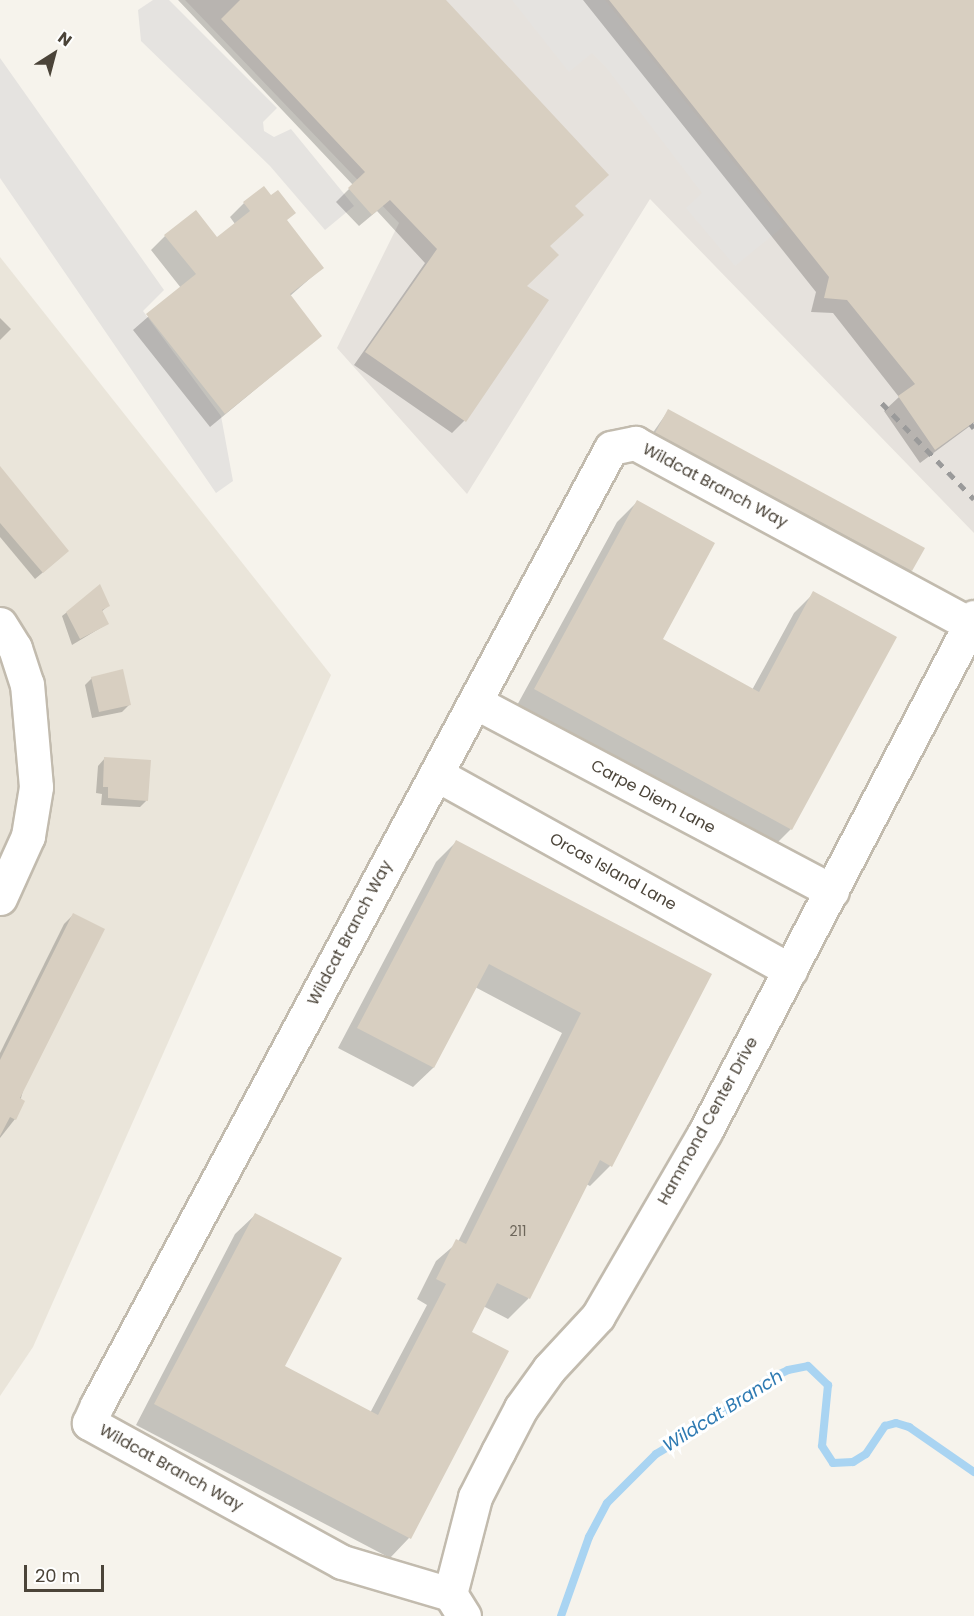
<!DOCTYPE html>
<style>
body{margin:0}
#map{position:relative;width:974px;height:1616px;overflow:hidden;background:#f6f3ec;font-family:Poppins,sans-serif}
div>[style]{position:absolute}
.residential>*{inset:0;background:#eae5da}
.industrial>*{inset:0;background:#e6e2dd}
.parking>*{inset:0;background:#e5e3e0}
.shadow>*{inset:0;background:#0003}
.stream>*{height:8px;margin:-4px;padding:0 4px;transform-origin:4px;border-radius:4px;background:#a9d4f2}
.building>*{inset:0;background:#d8cfc1}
.roads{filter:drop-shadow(2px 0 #c2bbae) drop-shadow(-2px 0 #c2bbae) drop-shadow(0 2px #c2bbae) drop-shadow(0 -2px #c2bbae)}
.minor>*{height:33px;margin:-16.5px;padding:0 16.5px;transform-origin:16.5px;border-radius:16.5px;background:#fff}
.rail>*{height:4.5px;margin-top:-2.25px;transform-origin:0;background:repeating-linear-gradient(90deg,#9a9a9a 0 8px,transparent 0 16px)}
span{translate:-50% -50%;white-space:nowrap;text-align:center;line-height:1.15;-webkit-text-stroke:6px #fff;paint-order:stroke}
.number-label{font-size:14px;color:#6e675b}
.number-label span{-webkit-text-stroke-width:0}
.street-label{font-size:16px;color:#4b4439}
.water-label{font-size:18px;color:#2e7ab2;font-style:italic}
.north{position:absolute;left:24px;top:24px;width:60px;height:60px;-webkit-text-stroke:4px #fff;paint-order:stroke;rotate:36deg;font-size:16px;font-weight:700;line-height:24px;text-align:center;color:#4b4439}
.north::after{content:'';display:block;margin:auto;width:21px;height:27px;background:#4b4439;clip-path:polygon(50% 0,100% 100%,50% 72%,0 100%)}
.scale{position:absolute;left:24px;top:1565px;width:80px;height:27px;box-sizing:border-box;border:3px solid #4b4439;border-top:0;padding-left:8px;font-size:18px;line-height:21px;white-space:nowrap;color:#4b4439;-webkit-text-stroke:4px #fff;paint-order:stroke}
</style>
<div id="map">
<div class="residential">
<div style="clip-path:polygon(0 257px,331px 675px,33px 1347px,0 1396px)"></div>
</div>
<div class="industrial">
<div style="clip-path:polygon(185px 0,974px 0,974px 533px,650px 199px,467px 494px,337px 348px,399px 223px)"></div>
</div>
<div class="parking">
<div style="clip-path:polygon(153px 0,169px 0,277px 108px,263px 122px,264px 131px,274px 137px,291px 129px,354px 206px,325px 230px,270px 166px,141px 41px,138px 10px)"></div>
<div style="clip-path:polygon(512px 0,605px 0,784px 226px,735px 266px,686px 208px,702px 193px,605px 66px,592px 53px,569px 72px)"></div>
<div style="clip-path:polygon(0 58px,164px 290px,143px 311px,221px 416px,233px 481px,216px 493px,0 178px)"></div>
</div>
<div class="shadow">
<div style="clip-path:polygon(178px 0,444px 0,573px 206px,525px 286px,464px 421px,452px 433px,354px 365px,425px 263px,377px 211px,359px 226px,336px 202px,353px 185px)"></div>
<div style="clip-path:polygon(583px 0,974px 0,974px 423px,920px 463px,884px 411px,899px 397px,833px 313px,811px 312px,816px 292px)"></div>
<div style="clip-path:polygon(244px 203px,286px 221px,322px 268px,290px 296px,320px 336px,210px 427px,133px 330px,181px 288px,151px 250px,165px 236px,216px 239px,235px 224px,230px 217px)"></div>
<div style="clip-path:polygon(0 318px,11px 329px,0 340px)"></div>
<div style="clip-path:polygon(668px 411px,923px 548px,911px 571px,900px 581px,645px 444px)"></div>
<div style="clip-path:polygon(0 468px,60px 558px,35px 579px,0 537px)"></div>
<div style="clip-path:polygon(637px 502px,661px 640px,752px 690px,794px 613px,814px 593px,791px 829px,771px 849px,515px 709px,617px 522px)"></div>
<div style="clip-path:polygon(99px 587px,108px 606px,101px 612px,107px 624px,72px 645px,62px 616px)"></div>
<div style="clip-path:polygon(92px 678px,130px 704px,122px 712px,92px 718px,85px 685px)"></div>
<div style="clip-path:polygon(105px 758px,147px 800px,140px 807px,101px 805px,102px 794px,96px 793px,98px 766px)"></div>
<div style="clip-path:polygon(456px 842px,710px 975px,610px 1166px,590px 1186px,586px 1184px,528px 1299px,508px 1319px,483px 1306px,470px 1332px,507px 1351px,409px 1538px,390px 1558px,136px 1425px,235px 1234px,255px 1215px,283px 1367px,370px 1413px,427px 1305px,417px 1299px,436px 1261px,458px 1242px,562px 1033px,475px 987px,433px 1068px,413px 1087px,338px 1048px,436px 862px)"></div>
<div style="clip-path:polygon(73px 915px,15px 1119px,0 1138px,0 1053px,64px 924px)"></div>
</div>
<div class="stream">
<div style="left:561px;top:1616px;width:84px;rotate:-70.5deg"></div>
<div style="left:589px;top:1537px;width:38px;rotate:-62deg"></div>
<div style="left:607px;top:1503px;width:69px;rotate:-45deg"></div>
<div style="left:656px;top:1454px;width:53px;rotate:-30.4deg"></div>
<div style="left:702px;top:1427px;width:82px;rotate:-35.6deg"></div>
<div style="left:769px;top:1379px;width:21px;rotate:-25deg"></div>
<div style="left:788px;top:1370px;width:20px;rotate:-11deg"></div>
<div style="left:808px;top:1366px;width:28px;rotate:44deg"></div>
<div style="left:828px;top:1385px;width:61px;rotate:95.6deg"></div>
<div style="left:822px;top:1446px;width:20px;rotate:57deg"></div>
<div style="left:833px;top:1463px;width:20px;rotate:-3deg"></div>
<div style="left:853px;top:1462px;width:15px;rotate:-32deg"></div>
<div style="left:866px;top:1454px;width:34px;rotate:-56deg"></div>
<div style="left:885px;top:1426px;width:11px;rotate:-15deg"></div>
<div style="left:896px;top:1423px;width:14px;rotate:17deg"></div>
<div style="left:909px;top:1427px;width:79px;rotate:34.7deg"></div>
</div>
<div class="building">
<div style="clip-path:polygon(240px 0,446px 0,609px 175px,575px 206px,584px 215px,550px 246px,559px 255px,527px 286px,549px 300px,466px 422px,365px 352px,437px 249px,390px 200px,372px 215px,348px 188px,365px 172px,221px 19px)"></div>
<div style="clip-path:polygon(609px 0,974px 0,974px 422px,935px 450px,898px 396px,915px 384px,847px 300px,824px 298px,829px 277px)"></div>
<div style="clip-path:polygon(264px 186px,271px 195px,278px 190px,296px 213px,287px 220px,324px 268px,290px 294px,322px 336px,225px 414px,146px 314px,196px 274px,164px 235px,196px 210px,217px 237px,250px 211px,243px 202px)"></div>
<div style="clip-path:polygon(668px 409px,925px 548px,912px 571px,655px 433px)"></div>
<div style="clip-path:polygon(0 466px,69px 551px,43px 573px,0 523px)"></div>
<div style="clip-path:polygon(637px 500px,715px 543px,663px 639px,759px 692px,813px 591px,897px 637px,792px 830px,534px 689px)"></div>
<div style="clip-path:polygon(100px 584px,110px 606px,102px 610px,109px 624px,80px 639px,66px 612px)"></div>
<div style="clip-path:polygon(123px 669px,131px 705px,99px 712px,91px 677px)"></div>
<div style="clip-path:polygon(104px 757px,151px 760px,148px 801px,108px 798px,108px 787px,103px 787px)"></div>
<div style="clip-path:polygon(456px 840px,712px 974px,612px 1167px,600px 1160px,530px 1299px,497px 1283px,472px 1332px,509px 1351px,411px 1539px,154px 1404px,255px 1213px,342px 1258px,285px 1366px,378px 1415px,446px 1284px,436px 1279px,456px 1239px,466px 1244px,581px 1013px,489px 964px,434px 1068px,357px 1028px)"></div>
<div style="clip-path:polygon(73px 913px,105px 929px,20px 1098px,25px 1101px,16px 1120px,10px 1117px,0 1136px,0 1060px)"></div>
</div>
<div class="roads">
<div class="minor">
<div style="left:0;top:624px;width:28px;rotate:58deg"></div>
<div style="left:15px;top:648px;width:38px;rotate:72deg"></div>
<div style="left:27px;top:684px;width:103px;rotate:85deg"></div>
<div style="left:36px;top:787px;width:50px;rotate:99.3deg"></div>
<div style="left:28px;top:836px;width:68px;rotate:114.3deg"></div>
<div style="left:475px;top:702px;width:404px;rotate:27.9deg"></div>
<div style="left:436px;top:774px;width:405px;rotate:29deg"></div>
<div style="left:450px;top:1594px;width:113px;rotate:-163.5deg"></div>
<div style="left:342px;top:1562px;width:289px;rotate:-151.2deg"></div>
<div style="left:89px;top:1423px;width:20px;rotate:-66deg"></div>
<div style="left:97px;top:1405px;width:1086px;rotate:-61.76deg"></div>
<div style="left:611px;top:448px;width:25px;rotate:-12deg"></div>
<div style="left:635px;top:443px;width:381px;rotate:28.4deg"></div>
<div style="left:464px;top:1616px;width:26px;rotate:-122deg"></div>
<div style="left:450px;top:1594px;width:100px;rotate:-75.5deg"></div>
<div style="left:475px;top:1497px;width:51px;rotate:-62.9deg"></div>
<div style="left:498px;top:1452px;width:50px;rotate:-62.4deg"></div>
<div style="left:521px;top:1408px;width:48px;rotate:-54.3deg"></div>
<div style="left:549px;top:1369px;width:72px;rotate:-47.2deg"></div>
<div style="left:598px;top:1316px;width:213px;rotate:-59.8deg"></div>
<div style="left:705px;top:1132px;width:581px;rotate:-62.42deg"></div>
</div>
</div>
<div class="rail">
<div style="left:882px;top:403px;width:133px;rotate:46.2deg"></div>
<div style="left:971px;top:424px;width:5px;rotate:53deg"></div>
</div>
<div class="number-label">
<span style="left:518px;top:1231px">211</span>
</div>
<div class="street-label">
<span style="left:715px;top:486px;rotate:28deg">Wildcat Branch Way</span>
<span style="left:653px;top:797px;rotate:28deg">Carpe Diem Lane</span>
<span style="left:613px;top:872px;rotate:29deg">Orcas Island Lane</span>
<span style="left:350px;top:933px;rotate:-62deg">Wildcat Branch Way</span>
<span style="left:708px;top:1121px;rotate:-61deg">Hammond Center Drive</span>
<span style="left:171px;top:1468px;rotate:29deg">Wildcat Branch Way</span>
</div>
<div class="water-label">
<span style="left:723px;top:1411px;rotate:-32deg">Wildcat Branch</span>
</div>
<div class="north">N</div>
<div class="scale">20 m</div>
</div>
